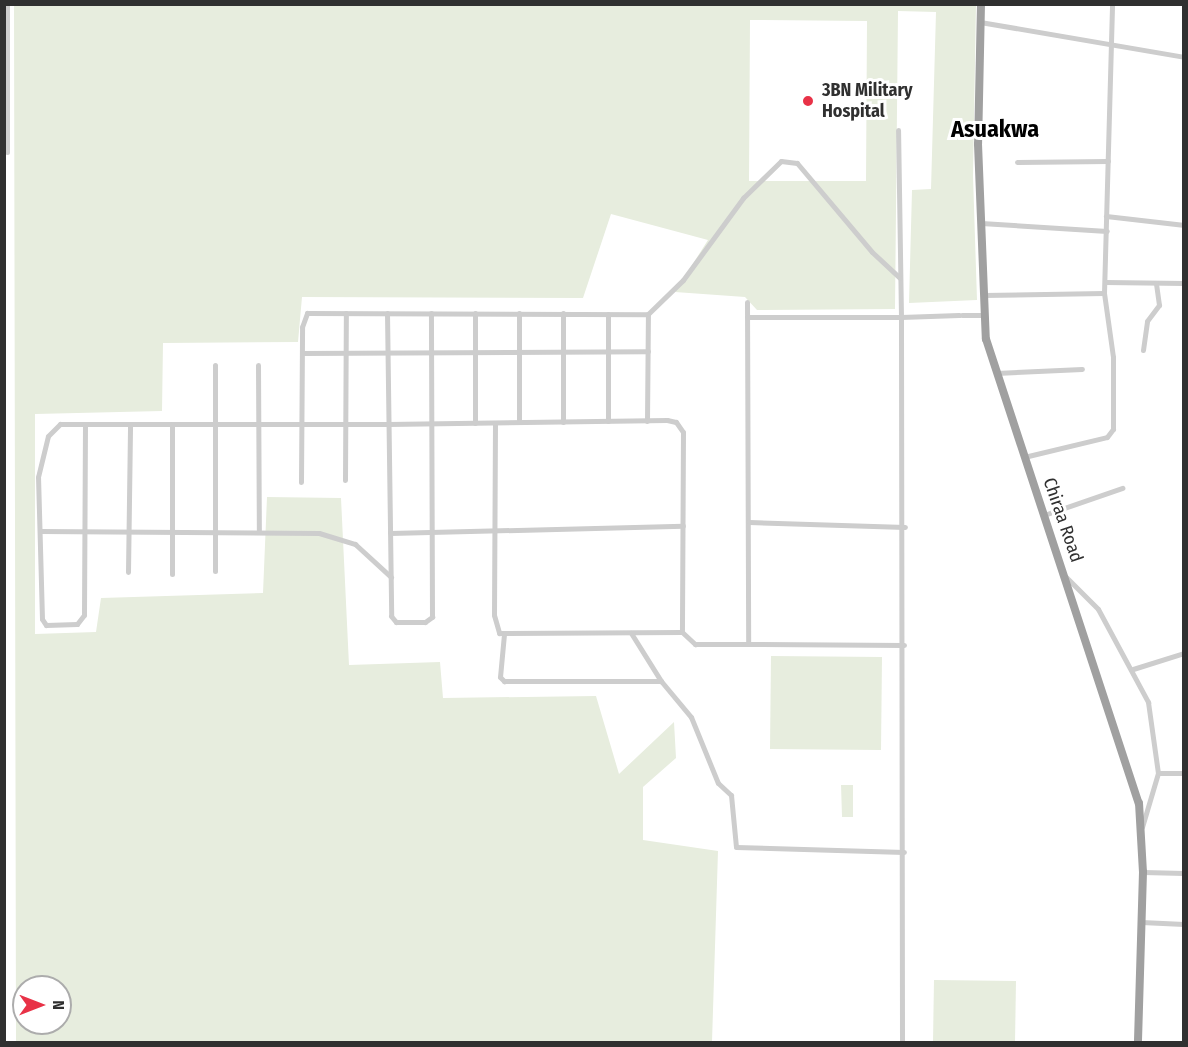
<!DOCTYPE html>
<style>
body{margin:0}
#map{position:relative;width:1188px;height:1047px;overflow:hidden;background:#fff;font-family:"Fira Sans Condensed",sans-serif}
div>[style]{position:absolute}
.green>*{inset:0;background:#e7edde}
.minor>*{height:5px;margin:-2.5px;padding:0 2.5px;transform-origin:2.5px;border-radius:2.5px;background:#cdcdcd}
.trunk>*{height:8px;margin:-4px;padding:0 4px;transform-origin:4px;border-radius:4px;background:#a0a0a0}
.dots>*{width:16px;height:16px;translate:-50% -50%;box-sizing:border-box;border:3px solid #fff;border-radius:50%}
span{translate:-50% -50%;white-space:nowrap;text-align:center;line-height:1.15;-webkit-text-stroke:6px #fff;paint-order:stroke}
.poi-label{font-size:18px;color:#303030;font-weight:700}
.left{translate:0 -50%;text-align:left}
.street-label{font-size:18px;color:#303030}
.district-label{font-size:24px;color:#000;font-weight:700}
.frame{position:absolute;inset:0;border:6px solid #303030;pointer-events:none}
.north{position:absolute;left:12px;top:975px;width:60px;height:60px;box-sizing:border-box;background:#fff;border:2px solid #acacac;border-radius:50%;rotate:90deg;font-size:16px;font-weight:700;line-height:24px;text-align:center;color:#303030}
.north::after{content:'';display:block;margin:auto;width:21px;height:27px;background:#e83247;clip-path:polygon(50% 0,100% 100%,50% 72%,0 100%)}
</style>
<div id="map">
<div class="green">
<div style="clip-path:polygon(evenodd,14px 5px,976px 5px,973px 176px,977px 300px,909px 303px,912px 190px,931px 189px,936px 12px,898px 11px,895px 309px,757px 310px,745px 297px,675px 292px,708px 240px,611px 214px,583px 298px,302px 297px,298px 342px,163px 343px,162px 411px,35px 414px,35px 634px,96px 632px,101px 598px,263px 593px,267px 497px,341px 498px,349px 665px,440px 662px,443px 698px,596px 696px,619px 774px,674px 722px,676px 758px,643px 787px,643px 840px,718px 851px,712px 1042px,16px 1042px,14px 5px,750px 20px,867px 21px,866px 181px,749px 181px,750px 20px,14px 5px,24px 987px,60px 987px,60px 1023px,24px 1023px,24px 987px)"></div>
<div style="clip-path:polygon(771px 656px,882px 657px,881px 750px,770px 749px)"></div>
<div style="clip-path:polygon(841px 785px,853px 785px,853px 817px,842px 817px)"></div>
<div style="clip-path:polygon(934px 980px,1016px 981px,1015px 1042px,933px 1042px)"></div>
</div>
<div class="minor">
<div style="left:980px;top:22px;width:207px;rotate:9.7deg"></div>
<div style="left:7px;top:152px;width:148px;rotate:-90deg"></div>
<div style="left:1017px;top:162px;width:91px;rotate:-0.6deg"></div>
<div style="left:1106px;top:216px;width:79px;rotate:6.6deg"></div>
<div style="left:981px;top:223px;width:126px;rotate:3.6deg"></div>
<div style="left:1105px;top:282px;width:79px;rotate:0.7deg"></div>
<div style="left:983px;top:295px;width:121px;rotate:-0.9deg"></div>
<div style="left:747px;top:302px;width:342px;rotate:89.8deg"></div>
<div style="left:748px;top:644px;width:156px;rotate:0.4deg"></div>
<div style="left:387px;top:313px;width:303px;rotate:89.2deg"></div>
<div style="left:391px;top:616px;width:8px;rotate:50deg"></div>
<div style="left:396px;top:622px;width:29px"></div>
<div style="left:425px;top:622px;width:9px;rotate:-36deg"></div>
<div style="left:432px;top:617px;width:304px;rotate:-90.2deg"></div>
<div style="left:519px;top:313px;width:109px;rotate:90deg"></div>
<div style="left:608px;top:314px;width:107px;rotate:90deg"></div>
<div style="left:962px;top:315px;width:22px"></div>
<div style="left:747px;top:317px;width:154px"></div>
<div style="left:901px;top:317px;width:187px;rotate:-90.9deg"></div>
<div style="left:1143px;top:350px;width:29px;rotate:-82deg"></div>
<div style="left:1147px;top:321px;width:20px;rotate:-53deg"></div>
<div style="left:1159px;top:305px;width:22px;rotate:-98deg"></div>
<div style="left:302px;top:353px;width:346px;rotate:-0.3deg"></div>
<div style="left:215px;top:365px;width:206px;rotate:90deg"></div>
<div style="left:258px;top:365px;width:166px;rotate:89.7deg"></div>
<div style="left:996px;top:373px;width:86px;rotate:-2.7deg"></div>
<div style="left:647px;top:421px;width:107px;rotate:-89.5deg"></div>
<div style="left:563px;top:422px;width:109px;rotate:-90deg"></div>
<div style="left:475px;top:423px;width:110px;rotate:-90deg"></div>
<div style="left:495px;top:423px;width:192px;rotate:90.3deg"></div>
<div style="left:494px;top:615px;width:19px;rotate:74deg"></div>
<div style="left:499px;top:633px;width:183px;rotate:-0.3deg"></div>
<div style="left:85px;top:424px;width:191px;rotate:90.3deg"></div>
<div style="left:84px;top:615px;width:11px;rotate:128deg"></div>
<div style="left:77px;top:624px;width:31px;rotate:178deg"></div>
<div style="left:46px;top:625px;width:7px;rotate:-124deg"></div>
<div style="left:42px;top:619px;width:142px;rotate:-91.6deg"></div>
<div style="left:38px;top:477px;width:42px;rotate:-76.3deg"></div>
<div style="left:48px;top:436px;width:17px;rotate:-45deg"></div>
<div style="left:60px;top:424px;width:328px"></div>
<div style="left:388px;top:424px;width:279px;rotate:-0.8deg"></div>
<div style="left:667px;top:420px;width:9px;rotate:13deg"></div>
<div style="left:676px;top:422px;width:12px;rotate:55deg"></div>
<div style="left:683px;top:432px;width:200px;rotate:90.3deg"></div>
<div style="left:682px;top:632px;width:18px;rotate:43deg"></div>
<div style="left:695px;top:644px;width:53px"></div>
<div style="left:1024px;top:457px;width:85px;rotate:-13.5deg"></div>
<div style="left:1107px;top:437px;width:10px;rotate:-53deg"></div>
<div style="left:1113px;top:429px;width:72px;rotate:-90deg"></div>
<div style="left:1113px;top:357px;width:65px;rotate:-98deg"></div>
<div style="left:1104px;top:293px;width:289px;rotate:-88.4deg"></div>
<div style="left:345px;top:480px;width:167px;rotate:-89.7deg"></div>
<div style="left:301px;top:482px;width:155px;rotate:-89.6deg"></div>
<div style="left:302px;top:327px;width:15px;rotate:-70deg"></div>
<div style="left:307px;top:313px;width:341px;rotate:0.2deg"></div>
<div style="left:648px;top:314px;width:49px;rotate:-44.2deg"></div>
<div style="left:683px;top:280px;width:102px;rotate:-53.8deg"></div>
<div style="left:743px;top:198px;width:53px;rotate:-44.2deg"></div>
<div style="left:781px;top:161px;width:16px;rotate:7deg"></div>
<div style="left:797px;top:163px;width:116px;rotate:49.9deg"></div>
<div style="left:872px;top:252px;width:38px;rotate:43deg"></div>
<div style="left:1044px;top:515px;width:83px;rotate:-19.1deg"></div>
<div style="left:749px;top:522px;width:156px;rotate:1.8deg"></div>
<div style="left:40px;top:531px;width:279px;rotate:0.4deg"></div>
<div style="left:319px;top:533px;width:38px;rotate:17deg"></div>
<div style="left:355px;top:544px;width:49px;rotate:42.5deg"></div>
<div style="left:390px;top:533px;width:293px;rotate:-1.4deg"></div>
<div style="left:128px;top:572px;width:147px;rotate:-89.2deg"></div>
<div style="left:172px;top:574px;width:150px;rotate:-90deg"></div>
<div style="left:1066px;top:577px;width:45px;rotate:45deg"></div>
<div style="left:1098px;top:609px;width:106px;rotate:61.7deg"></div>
<div style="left:1148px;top:702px;width:72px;rotate:82deg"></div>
<div style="left:1158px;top:773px;width:56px;rotate:106.5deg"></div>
<div style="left:631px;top:633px;width:57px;rotate:58deg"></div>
<div style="left:661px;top:681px;width:47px;rotate:50.2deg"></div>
<div style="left:691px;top:717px;width:71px;rotate:67.8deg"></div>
<div style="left:718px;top:783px;width:18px;rotate:43deg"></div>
<div style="left:731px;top:795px;width:52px;rotate:84.5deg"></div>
<div style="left:736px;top:847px;width:168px;rotate:1.7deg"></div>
<div style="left:504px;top:634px;width:43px;rotate:95.3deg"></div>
<div style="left:500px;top:677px;width:6px;rotate:45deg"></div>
<div style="left:504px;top:681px;width:157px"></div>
<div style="left:1133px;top:669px;width:53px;rotate:-17.4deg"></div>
<div style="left:1158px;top:773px;width:26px"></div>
<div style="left:1143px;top:872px;width:41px;rotate:1.4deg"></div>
<div style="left:1141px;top:922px;width:43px;rotate:2.7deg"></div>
<div style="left:902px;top:1042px;width:725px;rotate:-90.08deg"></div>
<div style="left:901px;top:317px;width:58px;rotate:-2deg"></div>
</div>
<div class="trunk">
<div style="left:981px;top:4px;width:140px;rotate:91.2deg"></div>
<div style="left:978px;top:144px;width:195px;rotate:87.7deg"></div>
<div style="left:986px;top:339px;width:489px;rotate:71.8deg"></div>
<div style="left:1139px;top:803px;width:69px;rotate:86.7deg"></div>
<div style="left:1143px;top:872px;width:170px;rotate:91.7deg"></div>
</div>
<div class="dots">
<div style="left:808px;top:101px;background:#e83247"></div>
</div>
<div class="poi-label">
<span class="left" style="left:822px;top:101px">3BN Military<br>Hospital</span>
</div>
<div class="street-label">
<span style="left:1063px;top:520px;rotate:71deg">Chiraa Road</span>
</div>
<div class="district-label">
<span style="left:995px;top:130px">Asuakwa</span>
</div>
<div class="frame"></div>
<div class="north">N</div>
</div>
